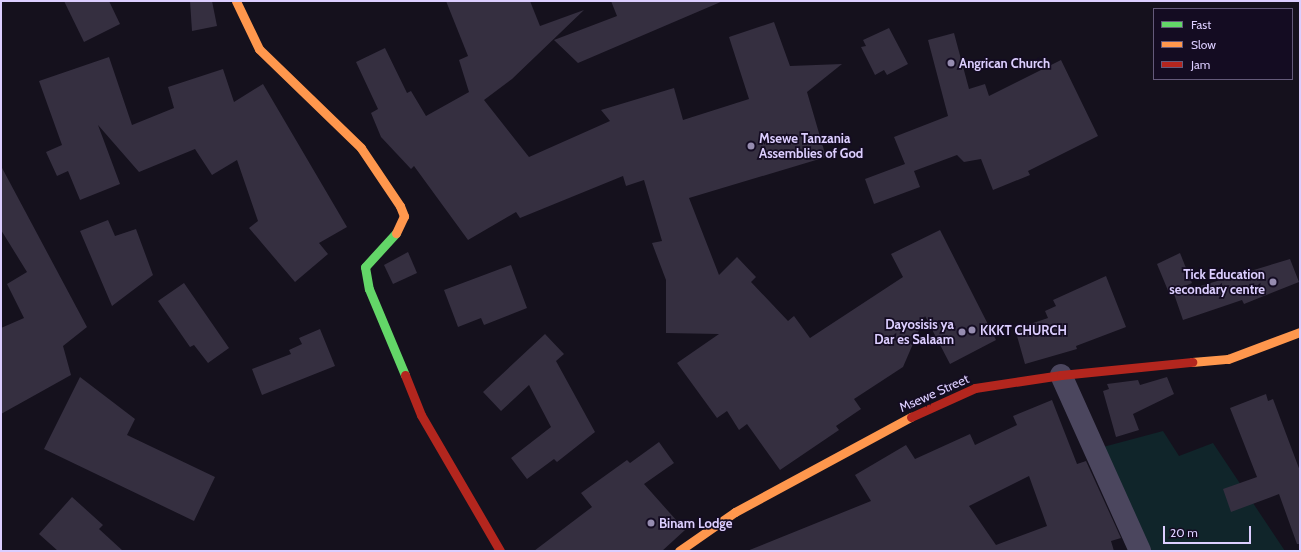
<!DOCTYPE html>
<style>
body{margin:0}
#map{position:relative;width:1301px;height:552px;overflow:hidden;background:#15111d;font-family:Cabin,sans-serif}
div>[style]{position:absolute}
.green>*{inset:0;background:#10252a}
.building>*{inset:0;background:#352f40}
.street>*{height:22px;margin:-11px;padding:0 11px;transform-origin:11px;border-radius:11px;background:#4b465e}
.fast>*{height:9px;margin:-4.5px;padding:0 4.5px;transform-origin:4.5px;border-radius:4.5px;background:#63d668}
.slow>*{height:9px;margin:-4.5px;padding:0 4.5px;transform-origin:4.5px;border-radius:4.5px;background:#ff974d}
.jam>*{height:9px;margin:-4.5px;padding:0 4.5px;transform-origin:4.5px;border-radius:4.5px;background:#b3261e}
.dots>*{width:11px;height:11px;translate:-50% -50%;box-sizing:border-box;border:2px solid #140c22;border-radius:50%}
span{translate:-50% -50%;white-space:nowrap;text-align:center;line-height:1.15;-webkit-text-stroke:3.5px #140c22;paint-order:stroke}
.poi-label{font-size:13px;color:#dcceff;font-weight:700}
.left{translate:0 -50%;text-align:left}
.right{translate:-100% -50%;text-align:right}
.street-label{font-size:13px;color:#dcceff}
.frame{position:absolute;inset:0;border:2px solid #dcceff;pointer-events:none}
.legend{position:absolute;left:1153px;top:8px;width:140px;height:72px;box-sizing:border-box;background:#140c22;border:1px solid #645a7a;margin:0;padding:5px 7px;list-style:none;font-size:12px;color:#dcceff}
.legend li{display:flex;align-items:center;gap:8px;height:20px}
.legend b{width:20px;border:1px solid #645a7a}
.scale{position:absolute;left:1163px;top:526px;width:88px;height:18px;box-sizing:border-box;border:2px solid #dcceff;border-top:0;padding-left:5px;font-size:12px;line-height:14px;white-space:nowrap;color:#dcceff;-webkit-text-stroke:3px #140c22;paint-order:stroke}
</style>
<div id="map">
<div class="green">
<div style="clip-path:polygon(1163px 431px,1179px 456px,1213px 443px,1285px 551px,1150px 551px,1103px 447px)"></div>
</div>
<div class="building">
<div style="clip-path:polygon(64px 1px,109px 1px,120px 24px,84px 42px)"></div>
<div style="clip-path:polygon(190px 1px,212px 1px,217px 26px,192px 31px)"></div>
<div style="clip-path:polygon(446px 1px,530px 1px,540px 26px,584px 10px,512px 79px,484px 100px,529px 157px,610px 121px,601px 110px,674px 88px,683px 120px,749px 99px,729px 37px,774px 22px,790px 66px,842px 64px,807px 92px,826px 157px,689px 198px,719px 275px,737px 257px,756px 277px,751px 282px,788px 321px,794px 316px,810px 338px,903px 277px,891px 254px,940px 230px,996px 340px,950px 364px,925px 316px,903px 367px,854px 399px,861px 409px,836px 426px,839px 430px,780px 470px,747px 424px,739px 430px,727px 411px,717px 418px,677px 363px,719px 334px,666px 333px,666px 280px,652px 243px,662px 241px,644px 180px,626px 186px,623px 176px,520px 218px,516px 212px,468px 240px,414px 166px,411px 169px,381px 137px,371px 113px,378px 109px,356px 62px,385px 48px,407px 93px,411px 91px,426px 116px,469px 92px,459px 60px,468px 56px)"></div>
<div style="clip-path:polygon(611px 1px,723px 1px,578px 63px,554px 40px,617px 16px)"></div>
<div style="clip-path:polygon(889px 28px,908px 64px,887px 75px,884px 70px,875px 75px,861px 47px,866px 46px,863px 40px)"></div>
<div style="clip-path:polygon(954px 33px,969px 89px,985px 84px,989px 96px,1061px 60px,1098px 136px,1028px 171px,1030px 175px,993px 190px,981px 159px,964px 162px,957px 155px,914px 171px,920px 187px,874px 204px,865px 179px,905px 164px,894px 137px,948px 116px,928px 40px)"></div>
<div style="clip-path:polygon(109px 57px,132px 125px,174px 108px,168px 87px,223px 69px,234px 102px,263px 84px,347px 227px,319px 243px,328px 254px,295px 282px,249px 228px,258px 221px,237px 160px,212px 175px,195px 149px,139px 172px,98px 125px,120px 184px,80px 200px,68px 171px,57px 176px,46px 152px,62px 145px,39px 81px)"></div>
<div style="clip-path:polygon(1px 166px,87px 327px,63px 346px,71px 375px,1px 414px,1px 328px,24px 318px,7px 284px,27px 272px,1px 230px)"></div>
<div style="clip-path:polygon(108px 220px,115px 236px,136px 229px,153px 275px,112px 306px,80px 231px)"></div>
<div style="clip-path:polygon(408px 252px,417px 273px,393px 284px,384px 265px)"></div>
<div style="clip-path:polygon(1180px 253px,1192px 283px,1169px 293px,1157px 264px)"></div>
<div style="clip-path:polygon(1290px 259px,1299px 282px,1244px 304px,1242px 300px,1183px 320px,1174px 294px)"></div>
<div style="clip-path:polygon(511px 265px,527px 308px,484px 325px,481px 318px,458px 327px,444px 290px)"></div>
<div style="clip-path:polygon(1106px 276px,1126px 327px,1076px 346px,1077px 349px,1025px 364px,1015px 329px,1048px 318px,1045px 311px,1056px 306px,1053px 300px)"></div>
<div style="clip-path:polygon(184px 283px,229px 348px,208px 363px,194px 345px,190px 347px,158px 301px)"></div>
<div style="clip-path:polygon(320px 329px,335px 366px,262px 395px,252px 369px,291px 354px,289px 350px,302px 344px,299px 338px)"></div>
<div style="clip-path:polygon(545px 334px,564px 354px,556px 361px,595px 432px,557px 462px,554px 459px,527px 479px,511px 458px,551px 427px,529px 385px,501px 411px,483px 392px)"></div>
<div style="clip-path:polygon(80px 377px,135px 419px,127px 435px,215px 477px,194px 521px,44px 449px)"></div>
<div style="clip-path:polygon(1167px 377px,1174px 394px,1133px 414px,1139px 430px,1116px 437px,1103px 391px,1109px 389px,1107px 384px,1138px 380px,1140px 385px)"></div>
<div style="clip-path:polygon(1266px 394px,1268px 401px,1273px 399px,1300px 471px,1300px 544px,1297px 544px,1279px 494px,1231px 512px,1223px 489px,1257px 477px,1230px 408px)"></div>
<div style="clip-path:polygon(evenodd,1052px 400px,1077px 464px,1086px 461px,1121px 538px,1111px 541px,1114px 551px,747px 551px,871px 501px,855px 475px,906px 445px,915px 459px,970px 434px,975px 445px,1017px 425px,1013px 416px,1052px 400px,1029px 476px,1047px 526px,996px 545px,969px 506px,1029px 476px)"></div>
<div style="clip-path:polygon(659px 442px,674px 463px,644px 484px,685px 530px,662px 551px,534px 551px,592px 507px,581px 493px,627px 460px,630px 463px)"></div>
<div style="clip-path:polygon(72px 497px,103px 525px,99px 529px,123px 551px,58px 551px,39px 534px)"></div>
</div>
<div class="street">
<div style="left:1061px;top:375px;width:193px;rotate:65.8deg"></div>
</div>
<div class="fast">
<div style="left:396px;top:233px;width:46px;rotate:132.4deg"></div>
<div style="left:365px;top:267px;width:22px;rotate:80deg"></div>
<div style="left:369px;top:289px;width:93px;rotate:67.3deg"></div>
</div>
<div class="slow">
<div style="left:236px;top:1px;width:53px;rotate:64.4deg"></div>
<div style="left:259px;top:49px;width:142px;rotate:44.1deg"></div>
<div style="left:361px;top:148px;width:70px;rotate:56.1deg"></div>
<div style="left:400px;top:206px;width:11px;rotate:68deg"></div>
<div style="left:404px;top:216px;width:19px;rotate:115deg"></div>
<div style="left:1192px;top:362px;width:36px;rotate:-5deg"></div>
<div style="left:1228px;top:359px;width:77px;rotate:-20.6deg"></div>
<div style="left:679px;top:551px;width:68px;rotate:-34.9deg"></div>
<div style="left:735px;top:512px;width:200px;rotate:-28.4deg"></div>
</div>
<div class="jam">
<div style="left:405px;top:375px;width:43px;rotate:68.2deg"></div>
<div style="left:421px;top:415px;width:157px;rotate:59.8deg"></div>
<div style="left:911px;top:417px;width:70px;rotate:-24.4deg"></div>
<div style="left:975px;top:388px;width:87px;rotate:-8.6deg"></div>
<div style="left:1061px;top:375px;width:132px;rotate:-5.7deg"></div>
</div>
<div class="dots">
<div style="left:951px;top:63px;background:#968cb0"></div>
<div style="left:751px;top:146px;background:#968cb0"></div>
<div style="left:1273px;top:282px;background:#968cb0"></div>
<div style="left:972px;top:330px;background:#968cb0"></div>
<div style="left:962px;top:332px;background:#968cb0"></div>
<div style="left:651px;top:523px;background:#968cb0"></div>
</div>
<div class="poi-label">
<span class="left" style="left:959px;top:63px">Angrican Church</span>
<span class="left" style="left:759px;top:146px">Msewe Tanzania<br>Assemblies of God</span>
<span class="right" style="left:1265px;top:282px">Tick Education<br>secondary centre</span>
<span class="right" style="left:954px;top:332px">Dayosisis ya<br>Dar es Salaam</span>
<span class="left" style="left:980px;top:330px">KKKT CHURCH</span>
<span class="left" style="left:659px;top:523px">Binam Lodge</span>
</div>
<div class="street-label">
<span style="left:934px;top:393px;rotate:-24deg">Msewe Street</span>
</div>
<div class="frame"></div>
<ul class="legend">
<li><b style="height:5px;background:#63d668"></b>Fast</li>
<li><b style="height:5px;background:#ff974d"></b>Slow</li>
<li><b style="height:5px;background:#b3261e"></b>Jam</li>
</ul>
<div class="scale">20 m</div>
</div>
